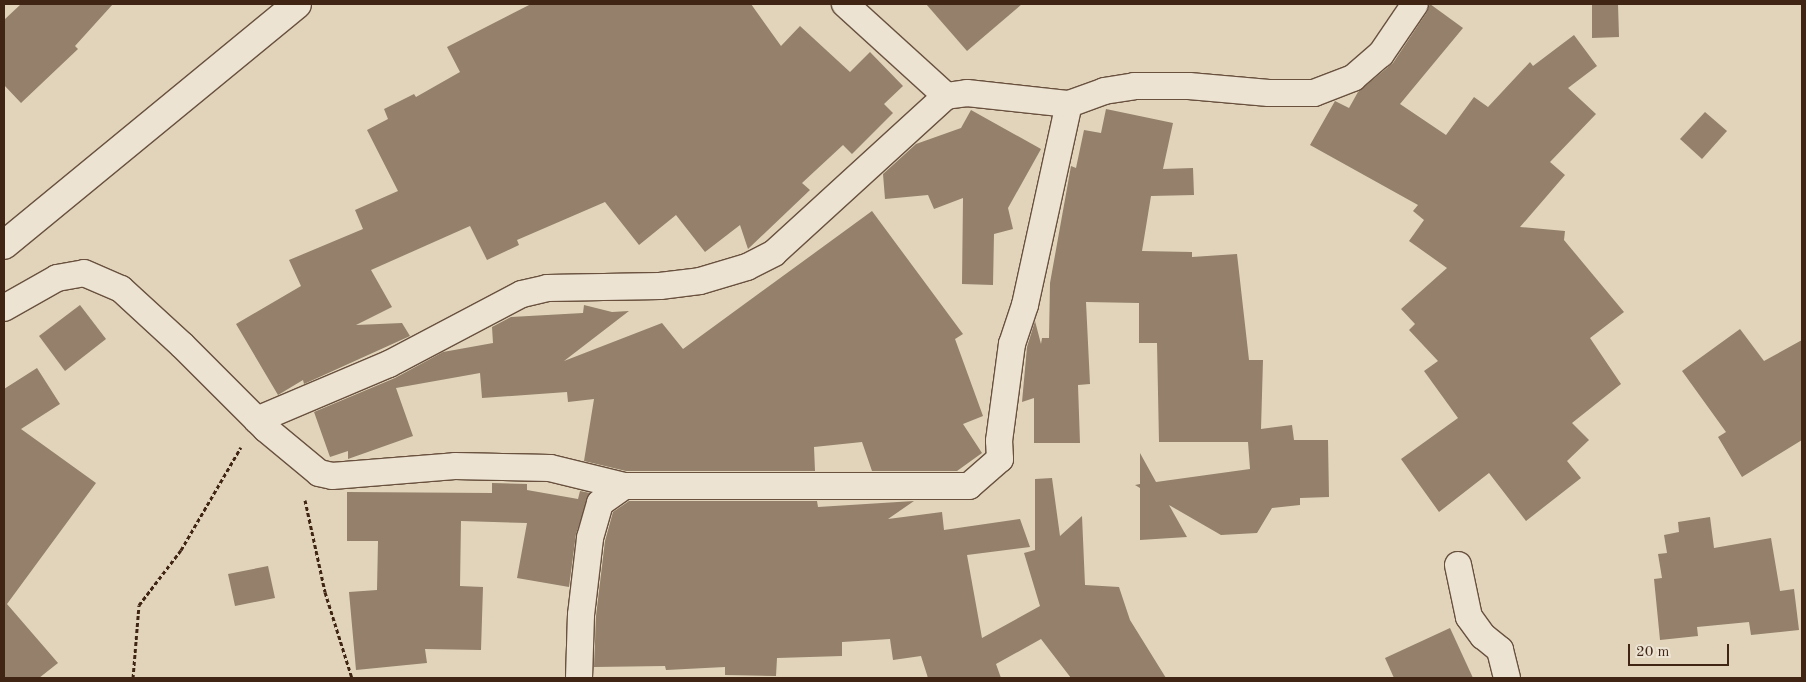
<!DOCTYPE html>
<style>
body{margin:0}
#map{position:relative;width:1806px;height:682px;overflow:hidden;background:#e1d4bb;font-family:"Old Standard TT",serif}
div>[style]{position:absolute}
.building>*{inset:0;background:#94806b}
.path>*{height:3px;margin-top:-1.5px;transform-origin:0;background:repeating-linear-gradient(90deg,#412514 0 4px,transparent 0 6.5px)}
.roads{filter:drop-shadow(1px 0 #69513e) drop-shadow(-1px 0 #69513e) drop-shadow(0 1px #69513e) drop-shadow(0 -1px #69513e)}
.minor>*{height:26px;margin:-13px;padding:0 13px;transform-origin:13px;border-radius:13px;background:#ece3d3}
.secondary>*{height:28px;margin:-14px;padding:0 14px;transform-origin:14px;border-radius:14px;background:#ece3d3}
span{translate:-50% -50%;white-space:nowrap;text-align:center;line-height:1.15;-webkit-text-stroke:5px #ece3d3;paint-order:stroke}
.frame{position:absolute;inset:0;border:5px solid #412514;pointer-events:none}
.scale{position:absolute;left:1628px;top:644px;width:101px;height:22px;box-sizing:border-box;border:2px solid #412514;border-top:0;padding-left:6px;font-size:15px;line-height:18px;white-space:nowrap;color:#412514;-webkit-text-stroke:4px #ece3d3;paint-order:stroke}
</style>
<div id="map">
<div class="building">
<div style="clip-path:polygon(21px 4px,113px 4px,75px 46px,78px 49px,21px 103px,4px 85px,4px 20px)"></div>
<div style="clip-path:polygon(531px 4px,751px 4px,781px 46px,800px 26px,850px 72px,870px 52px,903px 86px,884px 104px,893px 113px,852px 154px,843px 145px,802px 183px,810px 190px,748px 249px,740px 225px,705px 252px,676px 215px,639px 245px,605px 202px,517px 240px,519px 245px,487px 260px,470px 226px,371px 270px,392px 307px,356px 325px,402px 323px,410px 336px,304px 384px,303px 380px,278px 395px,236px 324px,301px 286px,289px 260px,363px 229px,355px 210px,398px 191px,367px 130px,388px 119px,384px 109px,414px 94px,416px 97px,460px 72px,447px 47px)"></div>
<div style="clip-path:polygon(926px 4px,1022px 4px,967px 51px)"></div>
<div style="clip-path:polygon(1430px 4px,1463px 28px,1400px 104px,1446px 135px,1474px 97px,1488px 107px,1530px 62px,1533px 66px,1574px 35px,1597px 66px,1568px 88px,1596px 114px,1550px 162px,1565px 175px,1520px 227px,1565px 231px,1564px 240px,1624px 312px,1590px 338px,1621px 384px,1572px 423px,1589px 440px,1567px 461px,1581px 478px,1526px 521px,1489px 473px,1439px 512px,1401px 459px,1458px 418px,1424px 371px,1438px 361px,1409px 330px,1415px 324px,1401px 309px,1447px 268px,1409px 241px,1424px 220px,1413px 211px,1418px 205px,1310px 145px,1335px 101px,1349px 108px,1358px 92px,1393px 63px,1427px 12px)"></div>
<div style="clip-path:polygon(1592px 4px,1618px 4px,1619px 37px,1592px 38px)"></div>
<div style="clip-path:polygon(1106px 109px,1173px 123px,1163px 169px,1193px 168px,1194px 195px,1151px 196px,1142px 251px,1192px 252px,1192px 257px,1237px 254px,1249px 360px,1263px 360px,1261px 429px,1292px 425px,1294px 440px,1328px 440px,1329px 497px,1300px 498px,1300px 505px,1272px 508px,1257px 533px,1221px 535px,1169px 505px,1187px 537px,1140px 540px,1140px 488px,1135px 485px,1140px 484px,1140px 453px,1156px 482px,1250px 469px,1248px 442px,1159px 442px,1157px 343px,1139px 343px,1139px 303px,1086px 302px,1090px 384px,1078px 385px,1080px 443px,1034px 443px,1034px 398px,1022px 402px,1027px 347px,1035px 321px,1041px 344px,1042px 338px,1049px 338px,1050px 283px,1071px 166px,1076px 168px,1084px 130px,1101px 133px)"></div>
<div style="clip-path:polygon(971px 110px,1041px 149px,1008px 208px,1013px 229px,994px 234px,993px 285px,962px 284px,963px 198px,934px 209px,928px 195px,885px 199px,883px 174px,916px 144px,961px 128px)"></div>
<div style="clip-path:polygon(1705px 112px,1727px 131px,1702px 159px,1680px 139px)"></div>
<div style="clip-path:polygon(872px 211px,963px 334px,955px 339px,983px 416px,963px 424px,982px 453px,957px 471px,872px 471px,862px 442px,814px 447px,815px 471px,626px 471px,584px 461px,594px 399px,568px 402px,567px 392px,482px 398px,480px 373px,396px 388px,413px 436px,348px 459px,348px 451px,330px 457px,314px 412px,395px 378px,443px 352px,493px 343px,492px 327px,511px 317px,583px 313px,584px 305px,612px 312px,629px 311px,564px 361px,662px 323px,683px 349px)"></div>
<div style="clip-path:polygon(80px 305px,106px 339px,65px 371px,39px 336px)"></div>
<div style="clip-path:polygon(1740px 329px,1764px 361px,1802px 340px,1802px 440px,1742px 477px,1718px 437px,1726px 432px,1682px 371px)"></div>
<div style="clip-path:polygon(37px 368px,60px 404px,21px 429px,96px 483px,7px 604px,58px 663px,39px 678px,4px 678px,4px 389px)"></div>
<div style="clip-path:polygon(1052px 478px,1060px 536px,1082px 516px,1085px 585px,1119px 587px,1130px 620px,1166px 678px,1071px 678px,1041px 639px,996px 664px,1001px 678px,928px 678px,921px 656px,893px 660px,890px 639px,842px 642px,842px 656px,777px 658px,776px 676px,725px 675px,725px 667px,666px 670px,665px 666px,594px 667px,596px 616px,605px 541px,613px 512px,629px 501px,817px 501px,818px 507px,914px 501px,888px 519px,942px 512px,944px 530px,1020px 519px,1030px 547px,967px 555px,982px 638px,1040px 606px,1024px 553px,1035px 550px,1035px 479px)"></div>
<div style="clip-path:polygon(492px 483px,527px 484px,527px 490px,578px 499px,580px 491px,590px 493px,576px 534px,569px 587px,517px 578px,527px 523px,461px 521px,460px 586px,483px 587px,481px 650px,425px 649px,427px 663px,356px 670px,349px 592px,377px 590px,378px 541px,347px 541px,347px 492px,492px 493px)"></div>
<div style="clip-path:polygon(1710px 517px,1714px 548px,1771px 538px,1780px 591px,1794px 589px,1799px 630px,1751px 635px,1749px 622px,1697px 627px,1698px 636px,1660px 640px,1654px 579px,1662px 578px,1658px 554px,1667px 553px,1664px 535px,1679px 532px,1678px 522px)"></div>
<div style="clip-path:polygon(268px 566px,275px 598px,235px 606px,228px 574px)"></div>
<div style="clip-path:polygon(1450px 628px,1473px 678px,1394px 678px,1385px 658px)"></div>
</div>
<div class="path">
<div style="left:305px;top:500px;width:94px;rotate:77.7deg"></div>
<div style="left:325px;top:592px;width:90px;rotate:72.6deg"></div>
<div style="left:133px;top:678px;width:73px;rotate:-85.3deg"></div>
<div style="left:139px;top:605px;width:69px;rotate:-52.6deg"></div>
<div style="left:181px;top:550px;width:119px;rotate:-59.8deg"></div>
</div>
<div class="roads">
<div class="minor">
<div style="left:845px;top:4px;width:137px;rotate:42.3deg"></div>
<div style="left:4px;top:308px;width:61px;rotate:-29.5deg"></div>
<div style="left:57px;top:278px;width:27px;rotate:-10deg"></div>
<div style="left:84px;top:273px;width:40px;rotate:23.4deg"></div>
<div style="left:121px;top:289px;width:83px;rotate:42.6deg"></div>
<div style="left:182px;top:345px;width:119px;rotate:45deg"></div>
<div style="left:266px;top:429px;width:69px;rotate:39.7deg"></div>
<div style="left:319px;top:473px;width:13px;rotate:13deg"></div>
<div style="left:332px;top:476px;width:123px;rotate:-4.6deg"></div>
<div style="left:455px;top:466px;width:95px;rotate:1.2deg"></div>
<div style="left:550px;top:468px;width:76px;rotate:13.7deg"></div>
<div style="left:624px;top:486px;width:345px"></div>
<div style="left:969px;top:486px;width:41px;rotate:-41.1deg"></div>
<div style="left:1000px;top:459px;width:18px;rotate:-93deg"></div>
<div style="left:999px;top:441px;width:98px;rotate:-82.4deg"></div>
<div style="left:1012px;top:344px;width:41px;rotate:-71.6deg"></div>
<div style="left:1025px;top:305px;width:206px;rotate:-77.7deg"></div>
<div style="left:257px;top:420px;width:143px;rotate:-23deg"></div>
<div style="left:389px;top:364px;width:150px;rotate:-27.8deg"></div>
<div style="left:522px;top:294px;width:26px;rotate:-13deg"></div>
<div style="left:547px;top:288px;width:113px;rotate:-1deg"></div>
<div style="left:660px;top:286px;width:40px;rotate:-7.1deg"></div>
<div style="left:700px;top:281px;width:49px;rotate:-16.6deg"></div>
<div style="left:747px;top:267px;width:30px;rotate:-27deg"></div>
<div style="left:774px;top:253px;width:233px;rotate:-42.4deg"></div>
<div style="left:946px;top:96px;width:21px;rotate:-8deg"></div>
<div style="left:967px;top:93px;width:103px;rotate:6.2deg"></div>
<div style="left:1069px;top:104px;width:37px;rotate:-20deg"></div>
<div style="left:1104px;top:91px;width:30px;rotate:-9deg"></div>
<div style="left:1134px;top:86px;width:55px"></div>
<div style="left:1189px;top:86px;width:80px;rotate:5deg"></div>
<div style="left:1269px;top:93px;width:45px"></div>
<div style="left:1314px;top:93px;width:42px;rotate:-21deg"></div>
<div style="left:1353px;top:78px;width:37px;rotate:-41deg"></div>
<div style="left:1381px;top:54px;width:60px;rotate:-55.8deg"></div>
<div style="left:1458px;top:565px;width:53px;rotate:78.1deg"></div>
<div style="left:1469px;top:617px;width:24px;rotate:54deg"></div>
<div style="left:1483px;top:636px;width:22px;rotate:39deg"></div>
<div style="left:1500px;top:650px;width:29px;rotate:76deg"></div>
<div style="left:579px;top:678px;width:63px;rotate:-88.2deg"></div>
<div style="left:581px;top:615px;width:78px;rotate:-83.3deg"></div>
<div style="left:590px;top:538px;width:36px;rotate:-74deg"></div>
<div style="left:600px;top:503px;width:29px;rotate:-35deg"></div>
</div>
<div class="secondary">
<div style="left:4px;top:245px;width:379px;rotate:-39.4deg"></div>
</div>
</div>
<div class="frame"></div>
<div class="scale">20 m</div>
</div>
